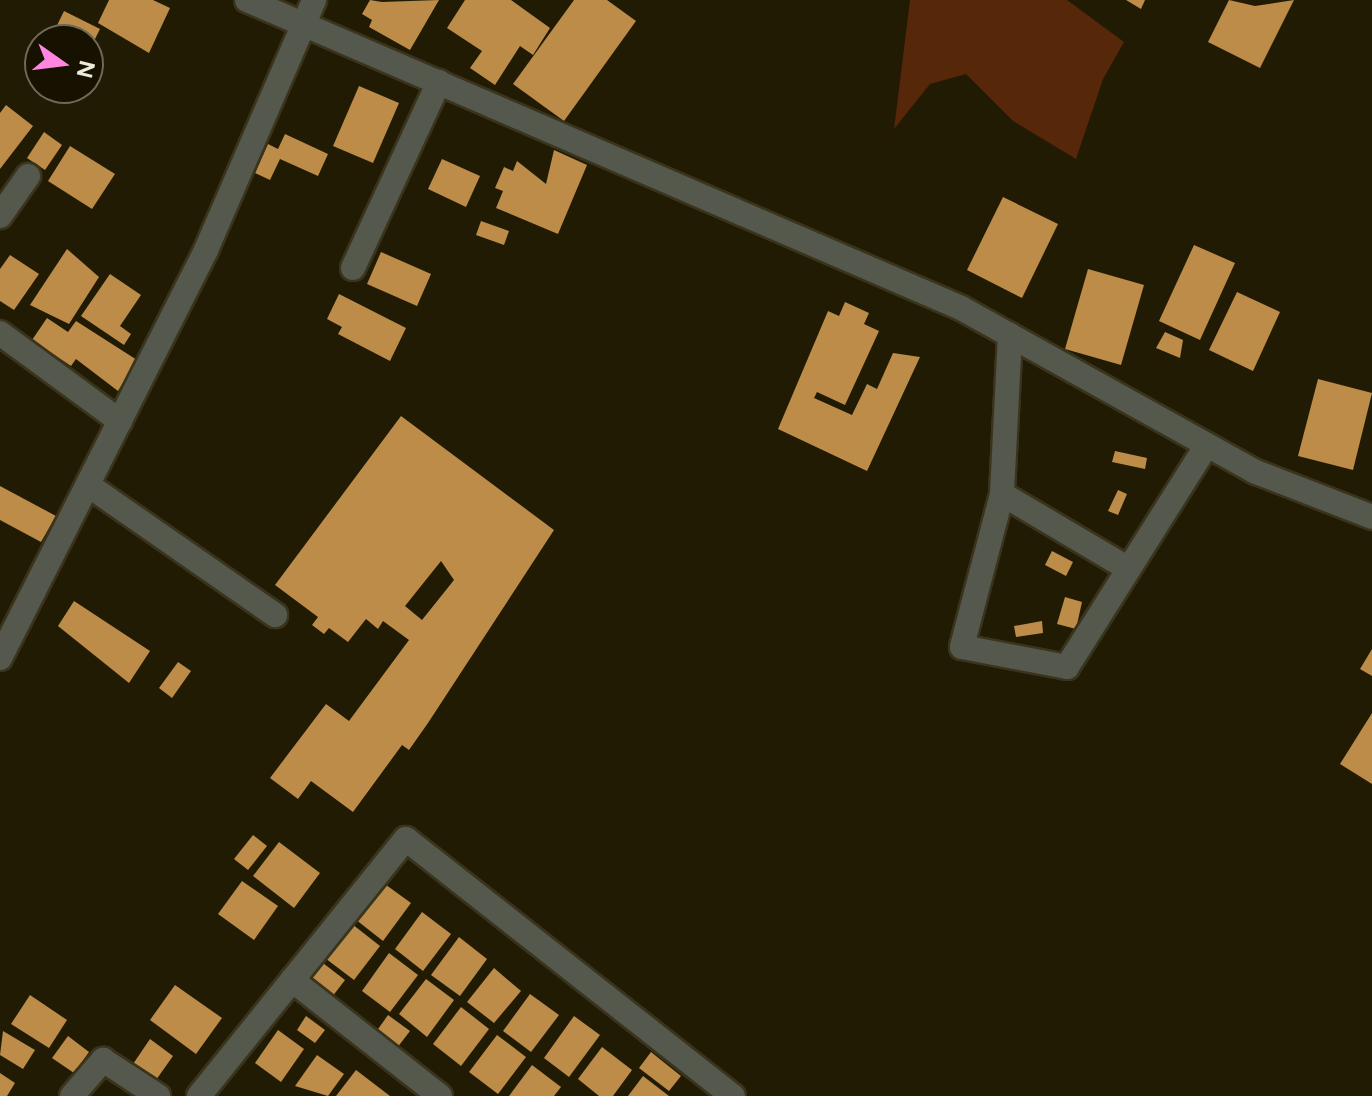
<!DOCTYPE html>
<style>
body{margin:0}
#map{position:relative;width:1372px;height:1096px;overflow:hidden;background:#211b03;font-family:Figtree,sans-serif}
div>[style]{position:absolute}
.green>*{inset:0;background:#562709}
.building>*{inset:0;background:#bd8c49}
.roads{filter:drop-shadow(2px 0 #3a341d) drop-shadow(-2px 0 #3a341d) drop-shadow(0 2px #3a341d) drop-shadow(0 -2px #3a341d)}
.minor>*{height:24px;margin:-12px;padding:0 12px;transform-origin:12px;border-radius:12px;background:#55584d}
span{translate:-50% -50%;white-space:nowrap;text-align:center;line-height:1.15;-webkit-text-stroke:8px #171200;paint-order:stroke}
.north{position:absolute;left:24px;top:24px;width:80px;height:80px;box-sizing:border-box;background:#171200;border:2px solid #6d6858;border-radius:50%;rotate:104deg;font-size:22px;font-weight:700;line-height:32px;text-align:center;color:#eeeadb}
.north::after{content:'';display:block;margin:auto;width:28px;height:36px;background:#fe85e0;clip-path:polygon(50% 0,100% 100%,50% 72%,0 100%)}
</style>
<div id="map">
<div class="green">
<div style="clip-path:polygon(910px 0,1067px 0,1124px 42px,1103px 79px,1076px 159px,1013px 121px,966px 74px,930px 84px,894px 129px)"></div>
</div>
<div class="building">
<div style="clip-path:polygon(109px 0,153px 0,170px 8px,149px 53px,98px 23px)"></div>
<div style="clip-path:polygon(370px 0,382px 2px,439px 0,410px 50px,369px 27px,372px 20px,362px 14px)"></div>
<div style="clip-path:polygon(465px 0,511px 0,550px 28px,533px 55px,520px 46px,495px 85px,470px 68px,482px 51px,447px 28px)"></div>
<div style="clip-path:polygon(574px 0,607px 0,636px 21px,564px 121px,513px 84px)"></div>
<div style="clip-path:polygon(1126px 0,1145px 0,1141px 9px)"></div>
<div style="clip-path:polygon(1229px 0,1255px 6px,1294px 0,1260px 68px,1208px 42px)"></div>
<div style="clip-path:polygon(64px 11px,100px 29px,88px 53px,88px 40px,50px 40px)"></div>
<div style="clip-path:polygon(359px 86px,399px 103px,373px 163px,333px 146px)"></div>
<div style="clip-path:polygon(6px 105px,33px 126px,0 169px,0 113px)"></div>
<div style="clip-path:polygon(44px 132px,62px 145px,45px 170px,27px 158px)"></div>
<div style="clip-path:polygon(285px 134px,328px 154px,318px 176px,280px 159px,270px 180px,255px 173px,268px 144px,278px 149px)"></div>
<div style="clip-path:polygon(70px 146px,115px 174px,92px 209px,48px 181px)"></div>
<div style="clip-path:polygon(554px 150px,587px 165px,558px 234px,496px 208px,503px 191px,495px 188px,504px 167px,513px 171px,517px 161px,546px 184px)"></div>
<div style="clip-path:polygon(442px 159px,480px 176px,466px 207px,428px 189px)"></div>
<div style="clip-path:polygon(1003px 197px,1058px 224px,1022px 298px,967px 270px)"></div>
<div style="clip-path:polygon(481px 221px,509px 231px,504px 245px,476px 235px)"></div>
<div style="clip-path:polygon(1194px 245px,1235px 263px,1200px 340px,1159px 321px)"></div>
<div style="clip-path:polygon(67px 249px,99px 277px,69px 324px,30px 305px)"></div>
<div style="clip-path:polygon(381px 252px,431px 274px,417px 306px,367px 284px)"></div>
<div style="clip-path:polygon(10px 255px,39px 274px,14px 310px,0 301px,0 269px)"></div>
<div style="clip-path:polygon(1088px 269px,1144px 285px,1121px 365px,1065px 349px)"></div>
<div style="clip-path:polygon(110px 274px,141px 295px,120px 326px,131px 334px,124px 345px,81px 316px)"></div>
<div style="clip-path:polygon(1237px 292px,1280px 312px,1253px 371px,1209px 350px)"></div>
<div style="clip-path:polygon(339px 294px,406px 328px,390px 361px,338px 334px,342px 327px,327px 319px)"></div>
<div style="clip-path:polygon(845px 302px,869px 313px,864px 324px,879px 331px,845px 405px,817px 392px,814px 398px,852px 415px,867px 384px,877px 389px,893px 353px,920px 357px,867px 471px,778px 429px,828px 311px,839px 316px)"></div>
<div style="clip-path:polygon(47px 318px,68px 332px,76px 321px,137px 360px,118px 391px,76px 359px,71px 366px,32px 340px)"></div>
<div style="clip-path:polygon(1165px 332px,1183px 340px,1180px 358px,1156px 348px)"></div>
<div style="clip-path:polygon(1318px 379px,1372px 393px,1353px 470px,1298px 456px)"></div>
<div style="clip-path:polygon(evenodd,401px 416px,554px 530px,428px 723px,409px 750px,402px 745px,353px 812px,311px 781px,298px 799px,270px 778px,326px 704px,349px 721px,409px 640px,383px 621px,378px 629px,366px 619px,348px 642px,329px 628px,324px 634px,312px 625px,318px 617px,275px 585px,401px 416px,441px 561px,454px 580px,422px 620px,405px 606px,441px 561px)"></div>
<div style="clip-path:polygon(1115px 451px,1147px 458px,1145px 469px,1112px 462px)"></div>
<div style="clip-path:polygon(0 486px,56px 516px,41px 542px,0 520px)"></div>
<div style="clip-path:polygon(1118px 490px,1127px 494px,1118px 515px,1108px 511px)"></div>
<div style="clip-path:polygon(1052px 551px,1073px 562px,1066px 576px,1045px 565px)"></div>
<div style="clip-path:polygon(1065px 597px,1082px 602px,1076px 629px,1057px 624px)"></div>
<div style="clip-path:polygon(74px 601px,150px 651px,129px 683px,58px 626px)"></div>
<div style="clip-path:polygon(1042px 621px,1043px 633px,1016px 637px,1014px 626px)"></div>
<div style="clip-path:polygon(1372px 649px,1372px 676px,1360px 669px)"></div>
<div style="clip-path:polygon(178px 662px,191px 671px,172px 698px,159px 688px)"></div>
<div style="clip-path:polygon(1372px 713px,1372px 784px,1340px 764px)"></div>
<div style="clip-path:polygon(253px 835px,267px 846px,248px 870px,234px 859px)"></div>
<div style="clip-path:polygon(279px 842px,320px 873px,294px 908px,253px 876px)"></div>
<div style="clip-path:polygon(242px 881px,278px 906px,254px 940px,218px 914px)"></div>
<div style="clip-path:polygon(382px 882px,411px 903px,383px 941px,355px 919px)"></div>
<div style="clip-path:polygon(422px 912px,451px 934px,423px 971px,395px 949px)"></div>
<div style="clip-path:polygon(352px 924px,380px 946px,354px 980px,321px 955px)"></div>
<div style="clip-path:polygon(459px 937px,487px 959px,460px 996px,431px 975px)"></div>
<div style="clip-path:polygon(389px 953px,418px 975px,390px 1012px,362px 991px)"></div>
<div style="clip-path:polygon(319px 960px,345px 980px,332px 997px,307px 977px)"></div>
<div style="clip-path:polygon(494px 968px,521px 991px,494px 1023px,467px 1002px)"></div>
<div style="clip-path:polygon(426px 979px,454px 1000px,427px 1037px,399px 1014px)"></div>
<div style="clip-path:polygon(175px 985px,222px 1018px,196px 1054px,150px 1020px)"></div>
<div style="clip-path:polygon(530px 994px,559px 1015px,531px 1052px,503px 1031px)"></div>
<div style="clip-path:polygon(30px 995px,67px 1020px,49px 1048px,11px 1024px)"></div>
<div style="clip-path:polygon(461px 1007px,489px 1029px,461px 1066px,433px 1044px)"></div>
<div style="clip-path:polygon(388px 1015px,410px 1031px,397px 1048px,376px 1032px)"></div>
<div style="clip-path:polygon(306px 1016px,325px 1030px,315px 1043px,297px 1030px)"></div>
<div style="clip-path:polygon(574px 1016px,600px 1035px,569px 1077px,544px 1058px)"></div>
<div style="clip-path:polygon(278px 1030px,304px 1049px,281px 1082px,255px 1063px)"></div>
<div style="clip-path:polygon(3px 1031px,35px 1050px,23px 1069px,0 1055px)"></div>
<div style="clip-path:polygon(497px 1035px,526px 1057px,498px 1094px,469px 1072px)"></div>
<div style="clip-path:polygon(68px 1036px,89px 1052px,74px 1073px,52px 1058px)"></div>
<div style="clip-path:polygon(150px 1039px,173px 1056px,156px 1080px,133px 1064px)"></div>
<div style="clip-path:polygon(602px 1047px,632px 1070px,613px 1096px,599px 1096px,578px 1079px)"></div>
<div style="clip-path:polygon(651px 1052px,681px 1076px,669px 1091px,639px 1068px)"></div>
<div style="clip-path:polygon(317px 1055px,344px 1074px,328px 1096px,295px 1086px)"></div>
<div style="clip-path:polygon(532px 1065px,561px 1087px,554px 1096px,509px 1096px)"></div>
<div style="clip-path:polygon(356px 1070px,390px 1096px,336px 1096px)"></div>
<div style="clip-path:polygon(0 1073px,15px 1083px,7px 1096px,0 1096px)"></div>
<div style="clip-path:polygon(643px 1076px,669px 1096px,628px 1096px)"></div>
</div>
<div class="roads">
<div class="minor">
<div style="left:247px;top:0;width:778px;rotate:23.33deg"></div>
<div style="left:961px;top:308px;width:338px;rotate:29.1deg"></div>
<div style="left:1256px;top:472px;width:124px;rotate:21.2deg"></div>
<div style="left:0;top:216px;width:49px;rotate:-55deg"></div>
<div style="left:353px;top:268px;width:205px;rotate:-65.2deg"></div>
<div style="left:0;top:333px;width:149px;rotate:36.3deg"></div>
<div style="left:1010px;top:335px;width:159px;rotate:92.9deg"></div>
<div style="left:1002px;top:494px;width:158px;rotate:104.7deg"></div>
<div style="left:962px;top:647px;width:107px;rotate:10.8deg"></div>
<div style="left:1067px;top:667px;width:262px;rotate:-57.8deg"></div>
<div style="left:88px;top:485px;width:228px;rotate:34.8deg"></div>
<div style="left:1002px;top:494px;width:147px;rotate:30.6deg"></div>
<div style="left:0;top:658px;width:457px;rotate:-63.2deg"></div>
<div style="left:206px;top:250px;width:272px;rotate:-66.6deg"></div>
<div style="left:292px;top:980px;width:188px;rotate:38.1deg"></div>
<div style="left:72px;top:1096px;width:48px;rotate:-49.3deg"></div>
<div style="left:103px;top:1060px;width:66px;rotate:33.2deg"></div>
<div style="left:199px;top:1096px;width:330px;rotate:-51.2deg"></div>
<div style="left:406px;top:839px;width:416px;rotate:38.2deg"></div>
</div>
</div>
<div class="north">N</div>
</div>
